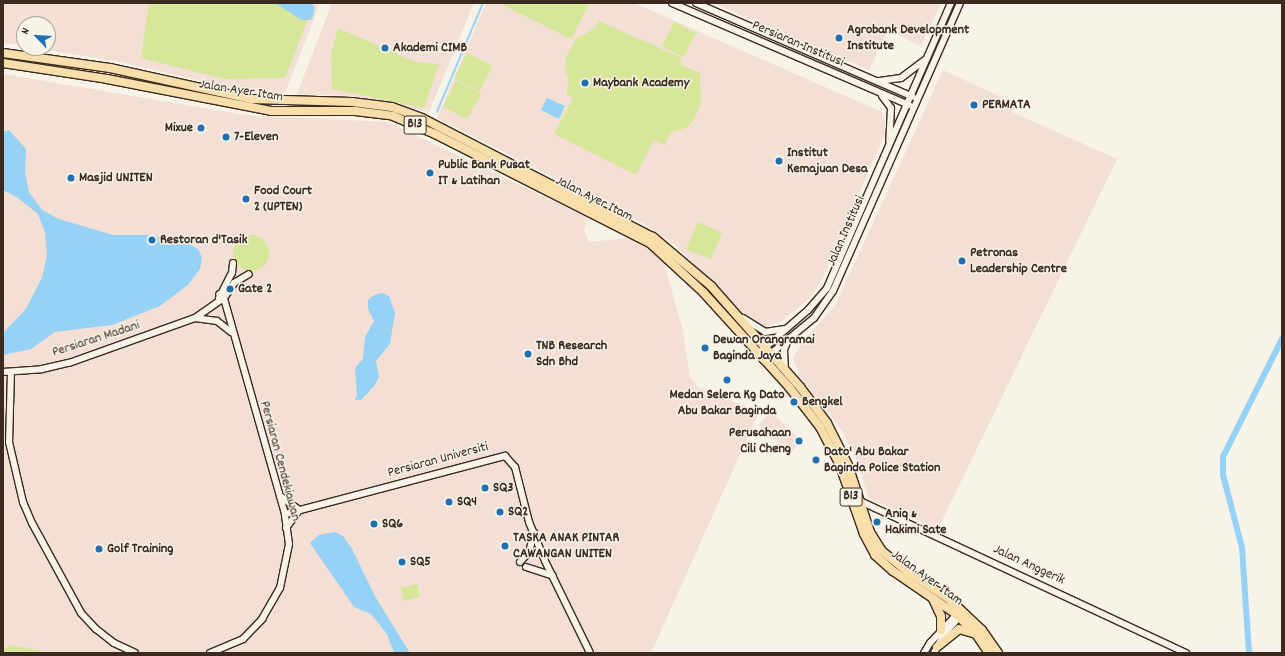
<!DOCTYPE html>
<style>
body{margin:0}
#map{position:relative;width:1285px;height:656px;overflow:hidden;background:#f7f3e8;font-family:Dekko,sans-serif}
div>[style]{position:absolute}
.built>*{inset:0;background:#f3dfd4}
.green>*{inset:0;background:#d7e79a}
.round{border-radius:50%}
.water>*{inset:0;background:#95d2f6}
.stream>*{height:1.5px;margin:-0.75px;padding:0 0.75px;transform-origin:0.75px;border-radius:0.75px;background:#95d2f6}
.canal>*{height:5.5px;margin:-2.75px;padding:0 2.75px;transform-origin:2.75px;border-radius:2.75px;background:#95d2f6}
.roads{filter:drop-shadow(1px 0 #3b2a1e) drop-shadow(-1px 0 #3b2a1e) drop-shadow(0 1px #3b2a1e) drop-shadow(0 -1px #3b2a1e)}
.tertiary>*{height:6px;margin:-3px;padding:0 3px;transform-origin:3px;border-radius:3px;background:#f7f3e8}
.primary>*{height:8px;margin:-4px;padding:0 4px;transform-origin:4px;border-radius:4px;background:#f8deab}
.dots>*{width:11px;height:11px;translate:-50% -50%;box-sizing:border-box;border:2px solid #f7f3e8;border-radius:50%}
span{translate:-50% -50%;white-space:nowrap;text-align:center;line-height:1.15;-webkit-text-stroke:3px #f7f3e8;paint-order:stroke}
.shield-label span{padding:1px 3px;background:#f7f3e8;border:1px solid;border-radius:3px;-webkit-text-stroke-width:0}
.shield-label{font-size:13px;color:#3b2a1e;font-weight:700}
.poi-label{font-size:14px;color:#3b2a1e;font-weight:700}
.left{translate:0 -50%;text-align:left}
.right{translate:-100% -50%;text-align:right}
.street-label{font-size:14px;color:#3b2a1e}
.frame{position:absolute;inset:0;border:4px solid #3b2a1e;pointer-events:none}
.north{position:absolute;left:16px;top:16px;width:40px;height:40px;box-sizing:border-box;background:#f7f3e8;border:1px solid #aca397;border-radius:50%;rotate:295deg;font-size:11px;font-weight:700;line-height:16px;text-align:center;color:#3b2a1e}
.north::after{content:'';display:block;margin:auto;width:14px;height:18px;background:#1f6fb2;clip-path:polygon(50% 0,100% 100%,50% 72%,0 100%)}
</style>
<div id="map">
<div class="built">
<div style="clip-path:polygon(3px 3px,320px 3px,285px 93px,246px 91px,120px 62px,34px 48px,48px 48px,48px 24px,24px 24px,24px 46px,3px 43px)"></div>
<div style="clip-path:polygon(332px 3px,474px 3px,429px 112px,355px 96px,297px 94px)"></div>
<div style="clip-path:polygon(486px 3px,634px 3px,882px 112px,887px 129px,822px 279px,812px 296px,782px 321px,766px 327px,749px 319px,675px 245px,646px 225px,437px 118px)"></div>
<div style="clip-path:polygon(713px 3px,941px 3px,921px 46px,888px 30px,869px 70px)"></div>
<div style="clip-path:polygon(943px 70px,1016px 104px,1012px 112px,1117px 159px,938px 529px,868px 498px,859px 464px,842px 431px,799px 375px,793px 358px,803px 341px,835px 306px)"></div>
<div style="clip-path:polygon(3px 74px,246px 115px,388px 122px,588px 218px,584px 230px,589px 242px,628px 238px,662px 256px,683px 331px,690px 377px,698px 387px,759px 412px,651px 653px,3px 653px)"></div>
<div style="clip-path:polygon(770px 412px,802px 440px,790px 454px,758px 425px)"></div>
</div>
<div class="green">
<div style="clip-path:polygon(149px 3px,314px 3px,285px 78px,224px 79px,141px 58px)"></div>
<div style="clip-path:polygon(499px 3px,590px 3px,571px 39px)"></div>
<div style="clip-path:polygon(599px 21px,682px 58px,680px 64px,700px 73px,701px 104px,693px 121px,688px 127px,670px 133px,665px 145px,654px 140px,636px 175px,554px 134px,573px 98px,566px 94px,569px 81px,565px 69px,566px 57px,576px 39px,595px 28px)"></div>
<div style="clip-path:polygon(674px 22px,696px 33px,683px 57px,662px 46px)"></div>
<div style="clip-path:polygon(338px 28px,415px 62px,439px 64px,424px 108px,332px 89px,331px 54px)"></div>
<div style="clip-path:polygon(467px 53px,493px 66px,479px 92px,454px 79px)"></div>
<div style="clip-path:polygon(456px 81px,481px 94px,467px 119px,443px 107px)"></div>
<div style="clip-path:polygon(698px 222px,722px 233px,711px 259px,686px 249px)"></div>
<div class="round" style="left:233px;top:235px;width:36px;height:36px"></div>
<div style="clip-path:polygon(417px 584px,420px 597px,404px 601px,401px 588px)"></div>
<div style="clip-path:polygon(11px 645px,41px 651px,44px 653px,3px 653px,3px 650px)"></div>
</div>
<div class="water">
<div style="clip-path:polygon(275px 3px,310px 3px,315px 7px,313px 16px,311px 20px,302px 20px)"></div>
<div style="clip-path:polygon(547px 98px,565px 106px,559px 119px,541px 110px)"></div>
<div style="clip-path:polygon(9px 130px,26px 149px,25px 173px,29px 192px,42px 210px,59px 219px,113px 235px,148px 235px,186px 242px,198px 249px,202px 258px,200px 269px,188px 285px,160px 306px,112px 325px,55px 332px,31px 349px,3px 355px,3px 333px,26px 309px,42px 278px,47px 255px,45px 232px,38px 214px,18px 198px,3px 190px,3px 132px)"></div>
<div style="clip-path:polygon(382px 293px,389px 296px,395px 313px,390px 344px,376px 361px,379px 377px,374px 386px,361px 400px,355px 400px,357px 395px,355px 368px,363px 359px,365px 337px,374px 321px,368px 309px,368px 300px,374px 295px)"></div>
<div style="clip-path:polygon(335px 532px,343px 536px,352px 549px,376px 598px,410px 653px,394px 653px,387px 634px,371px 614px,354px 607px,310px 543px,319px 535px)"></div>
</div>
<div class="stream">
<div style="left:437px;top:112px;width:118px;rotate:-67.1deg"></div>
</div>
<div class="canal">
<div style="left:1249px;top:653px;width:105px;rotate:-93.8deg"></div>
<div style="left:1242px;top:548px;width:75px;rotate:-104.6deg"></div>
<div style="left:1223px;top:475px;width:18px;rotate:-90deg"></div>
<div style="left:1223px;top:457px;width:132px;rotate:-63.4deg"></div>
</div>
<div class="roads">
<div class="tertiary">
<div style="left:672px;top:3px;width:258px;rotate:23.3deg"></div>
<div style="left:696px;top:3px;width:236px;rotate:23.4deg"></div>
<div style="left:879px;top:81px;width:22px;rotate:-8deg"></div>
<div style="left:901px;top:78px;width:30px;rotate:-37deg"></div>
<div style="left:882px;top:96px;width:15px;rotate:53deg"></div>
<div style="left:891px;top:108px;width:33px;rotate:93deg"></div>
<div style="left:219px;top:298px;width:28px;rotate:-63deg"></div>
<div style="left:232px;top:273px;width:10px;rotate:-84deg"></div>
<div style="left:195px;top:318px;width:22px;rotate:8deg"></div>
<div style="left:217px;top:321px;width:18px;rotate:38deg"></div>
<div style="left:743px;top:318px;width:26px;rotate:32deg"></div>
<div style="left:765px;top:332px;width:20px;rotate:-9deg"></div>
<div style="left:762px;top:350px;width:61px;rotate:-41deg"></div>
<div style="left:808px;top:310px;width:29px;rotate:-49deg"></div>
<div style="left:827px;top:288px;width:311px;rotate:-66.5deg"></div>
<div style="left:763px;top:360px;width:66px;rotate:-39.5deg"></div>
<div style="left:814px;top:318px;width:33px;rotate:-55deg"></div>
<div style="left:833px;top:291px;width:315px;rotate:-66.2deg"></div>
<div style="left:785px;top:370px;width:20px;rotate:-93deg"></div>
<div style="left:784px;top:350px;width:11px;rotate:-68deg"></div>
<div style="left:3px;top:372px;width:39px;rotate:-4deg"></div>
<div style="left:42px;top:369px;width:28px;rotate:-13deg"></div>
<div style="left:69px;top:363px;width:134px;rotate:-19.7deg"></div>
<div style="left:195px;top:318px;width:35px;rotate:-35deg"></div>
<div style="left:224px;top:298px;width:18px;rotate:-56deg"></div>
<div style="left:234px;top:283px;width:17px;rotate:-31deg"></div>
<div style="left:11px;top:372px;width:70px;rotate:91.6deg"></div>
<div style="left:9px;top:442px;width:62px;rotate:76.9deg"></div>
<div style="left:23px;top:502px;width:23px;rotate:67deg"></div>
<div style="left:32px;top:523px;width:102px;rotate:61.4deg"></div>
<div style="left:81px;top:613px;width:22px;rotate:47deg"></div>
<div style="left:96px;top:629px;width:23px;rotate:38deg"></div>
<div style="left:114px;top:643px;width:23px;rotate:25deg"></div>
<div style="left:280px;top:496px;width:24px;rotate:36deg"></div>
<div style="left:860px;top:501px;width:360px;rotate:25deg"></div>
<div style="left:285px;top:514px;width:228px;rotate:-14.8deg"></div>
<div style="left:505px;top:456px;width:15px;rotate:48deg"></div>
<div style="left:515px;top:467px;width:57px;rotate:75.7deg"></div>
<div style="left:529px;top:522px;width:42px;rotate:67.7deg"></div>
<div style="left:545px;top:561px;width:102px;rotate:63.9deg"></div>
<div style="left:286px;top:528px;width:22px;rotate:-54deg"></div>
<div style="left:520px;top:562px;width:13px;rotate:-48deg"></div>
<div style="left:529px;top:552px;width:20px;rotate:-75deg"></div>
<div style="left:526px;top:567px;width:28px;rotate:18deg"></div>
<div style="left:210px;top:653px;width:36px;rotate:-23deg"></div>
<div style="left:243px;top:639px;width:28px;rotate:-46deg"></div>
<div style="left:262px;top:619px;width:36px;rotate:-60deg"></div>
<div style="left:280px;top:588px;width:45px;rotate:-78.4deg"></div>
<div style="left:289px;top:544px;width:30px;rotate:-98deg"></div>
<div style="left:285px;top:514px;width:224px;rotate:-105.8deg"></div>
<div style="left:224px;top:298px;width:6px;rotate:-141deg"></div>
<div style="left:924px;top:653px;width:12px;rotate:-59deg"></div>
<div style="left:930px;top:643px;width:42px;rotate:-46.9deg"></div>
<div style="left:934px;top:653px;width:21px;rotate:-62deg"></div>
<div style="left:944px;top:634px;width:25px;rotate:-48deg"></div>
</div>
<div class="primary">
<div style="left:3px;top:53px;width:108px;rotate:8deg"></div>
<div style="left:110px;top:68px;width:144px;rotate:12.4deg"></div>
<div style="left:251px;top:99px;width:101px;rotate:1.7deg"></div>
<div style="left:352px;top:102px;width:40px;rotate:7.1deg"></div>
<div style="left:392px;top:107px;width:32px;rotate:20deg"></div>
<div style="left:422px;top:118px;width:260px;rotate:27.3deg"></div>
<div style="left:653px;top:237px;width:76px;rotate:40.2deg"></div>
<div style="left:711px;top:286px;width:135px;rotate:48.6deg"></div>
<div style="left:800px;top:387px;width:45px;rotate:53.1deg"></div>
<div style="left:827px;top:423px;width:47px;rotate:63.4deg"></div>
<div style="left:848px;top:465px;width:71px;rotate:71.8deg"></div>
<div style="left:870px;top:532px;width:22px;rotate:58deg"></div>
<div style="left:882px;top:551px;width:35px;rotate:39deg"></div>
<div style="left:909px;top:573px;width:48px;rotate:33deg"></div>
<div style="left:949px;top:599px;width:45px;rotate:43.2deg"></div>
<div style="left:982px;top:630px;width:28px;rotate:55deg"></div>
<div style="left:3px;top:63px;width:105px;rotate:8.7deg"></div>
<div style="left:107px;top:79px;width:167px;rotate:11deg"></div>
<div style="left:271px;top:111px;width:84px"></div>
<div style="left:355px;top:111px;width:38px;rotate:7deg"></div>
<div style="left:393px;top:116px;width:46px;rotate:23.2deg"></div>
<div style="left:435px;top:134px;width:241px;rotate:26.9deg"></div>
<div style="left:650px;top:243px;width:72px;rotate:42.8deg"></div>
<div style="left:703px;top:292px;width:128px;rotate:47.8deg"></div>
<div style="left:789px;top:387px;width:51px;rotate:52.2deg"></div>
<div style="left:820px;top:427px;width:41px;rotate:62.2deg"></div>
<div style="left:839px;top:463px;width:75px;rotate:70.6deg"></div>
<div style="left:864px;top:534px;width:24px;rotate:62deg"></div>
<div style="left:875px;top:555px;width:24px;rotate:42deg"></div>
<div style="left:893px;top:571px;width:76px;rotate:34.3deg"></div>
<div style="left:956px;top:614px;width:28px;rotate:45deg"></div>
<div style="left:976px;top:634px;width:23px;rotate:56deg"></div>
<div style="left:933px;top:599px;width:19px;rotate:65deg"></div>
<div style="left:941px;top:616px;width:14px;rotate:90deg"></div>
<div style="left:937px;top:647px;width:28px;rotate:-39deg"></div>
<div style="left:959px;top:629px;width:15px;rotate:16deg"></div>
</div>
</div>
<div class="dots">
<div style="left:839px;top:38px;background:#1f6fb2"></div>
<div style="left:385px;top:48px;background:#1f6fb2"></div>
<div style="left:585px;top:83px;background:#1f6fb2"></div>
<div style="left:974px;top:105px;background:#1f6fb2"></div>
<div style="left:201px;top:128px;background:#1f6fb2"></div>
<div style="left:226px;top:137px;background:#1f6fb2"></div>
<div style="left:779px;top:161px;background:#1f6fb2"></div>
<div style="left:430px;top:173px;background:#1f6fb2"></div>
<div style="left:71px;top:178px;background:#1f6fb2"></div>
<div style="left:246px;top:199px;background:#1f6fb2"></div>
<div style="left:152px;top:240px;background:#1f6fb2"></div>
<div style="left:962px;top:261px;background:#1f6fb2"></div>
<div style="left:230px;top:289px;background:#1f6fb2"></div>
<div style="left:705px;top:348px;background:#1f6fb2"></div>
<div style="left:528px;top:354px;background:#1f6fb2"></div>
<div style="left:727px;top:380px;background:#1f6fb2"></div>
<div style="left:794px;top:402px;background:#1f6fb2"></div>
<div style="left:799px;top:441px;background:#1f6fb2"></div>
<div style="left:816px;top:460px;background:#1f6fb2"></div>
<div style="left:485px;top:488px;background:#1f6fb2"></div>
<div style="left:449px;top:502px;background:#1f6fb2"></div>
<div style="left:500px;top:512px;background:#1f6fb2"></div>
<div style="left:877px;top:522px;background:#1f6fb2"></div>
<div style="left:374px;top:524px;background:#1f6fb2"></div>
<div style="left:505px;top:546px;background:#1f6fb2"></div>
<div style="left:99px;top:549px;background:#1f6fb2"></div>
<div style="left:402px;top:562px;background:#1f6fb2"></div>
</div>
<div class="shield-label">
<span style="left:415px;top:125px">B13</span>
<span style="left:851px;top:497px">B13</span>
</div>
<div class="poi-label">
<span class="left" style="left:847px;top:38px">Agrobank Development<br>Institute</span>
<span class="left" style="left:393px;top:48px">Akademi CIMB</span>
<span class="left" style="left:593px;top:83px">Maybank Academy</span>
<span class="left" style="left:982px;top:105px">PERMATA</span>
<span class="right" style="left:193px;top:128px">Mixue</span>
<span class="left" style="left:234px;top:137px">7-Eleven</span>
<span class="left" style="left:787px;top:161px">Institut<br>Kemajuan Desa</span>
<span class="left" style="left:438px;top:173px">Public Bank Pusat<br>IT &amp; Latihan</span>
<span class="left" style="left:79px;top:178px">Masjid UNITEN</span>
<span class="left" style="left:254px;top:199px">Food Court<br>2 (UPTEN)</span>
<span class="left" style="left:160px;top:240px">Restoran d'Tasik</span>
<span class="left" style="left:970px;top:261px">Petronas<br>Leadership Centre</span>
<span class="left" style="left:238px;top:289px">Gate 2</span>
<span class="left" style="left:713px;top:348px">Dewan Orangramai<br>Baginda Jaya</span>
<span class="left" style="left:536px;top:354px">TNB Research<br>Sdn Bhd</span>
<span style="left:727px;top:403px">Medan Selera Kg Dato<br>Abu Bakar Baginda</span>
<span class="left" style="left:802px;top:402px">Bengkel</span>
<span class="right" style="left:791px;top:441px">Perusahaan<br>Cili Cheng</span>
<span class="left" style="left:824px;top:460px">Dato' Abu Bakar<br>Baginda Police Station</span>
<span class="left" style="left:493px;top:488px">SQ3</span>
<span class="left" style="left:457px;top:502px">SQ4</span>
<span class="left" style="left:508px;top:512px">SQ2</span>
<span class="left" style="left:885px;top:522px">Aniq &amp;<br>Hakimi Sate</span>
<span class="left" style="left:382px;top:524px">SQ6</span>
<span class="left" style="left:513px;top:546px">TASKA ANAK PINTAR<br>CAWANGAN UNITEN</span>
<span class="left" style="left:107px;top:549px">Golf Training</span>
<span class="left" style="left:410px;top:562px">SQ5</span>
</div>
<div class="street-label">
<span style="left:798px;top:44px;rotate:23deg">Persiaran Institusi</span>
<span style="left:241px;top:91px;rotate:9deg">Jalan Ayer Itam</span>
<span style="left:594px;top:199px;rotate:27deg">Jalan Ayer Itam</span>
<span style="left:846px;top:231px;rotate:-66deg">Jalan Institusi</span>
<span style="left:96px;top:339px;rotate:-18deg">Persiaran Madani</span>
<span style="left:438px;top:460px;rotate:-15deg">Persiaran Universiti</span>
<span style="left:280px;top:461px;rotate:75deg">Persiaran Cendekiawan</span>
<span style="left:1029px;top:565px;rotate:25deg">Jalan Anggerik</span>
<span style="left:927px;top:578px;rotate:36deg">Jalan Ayer Itam</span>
</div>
<div class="frame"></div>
<div class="north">N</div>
</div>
